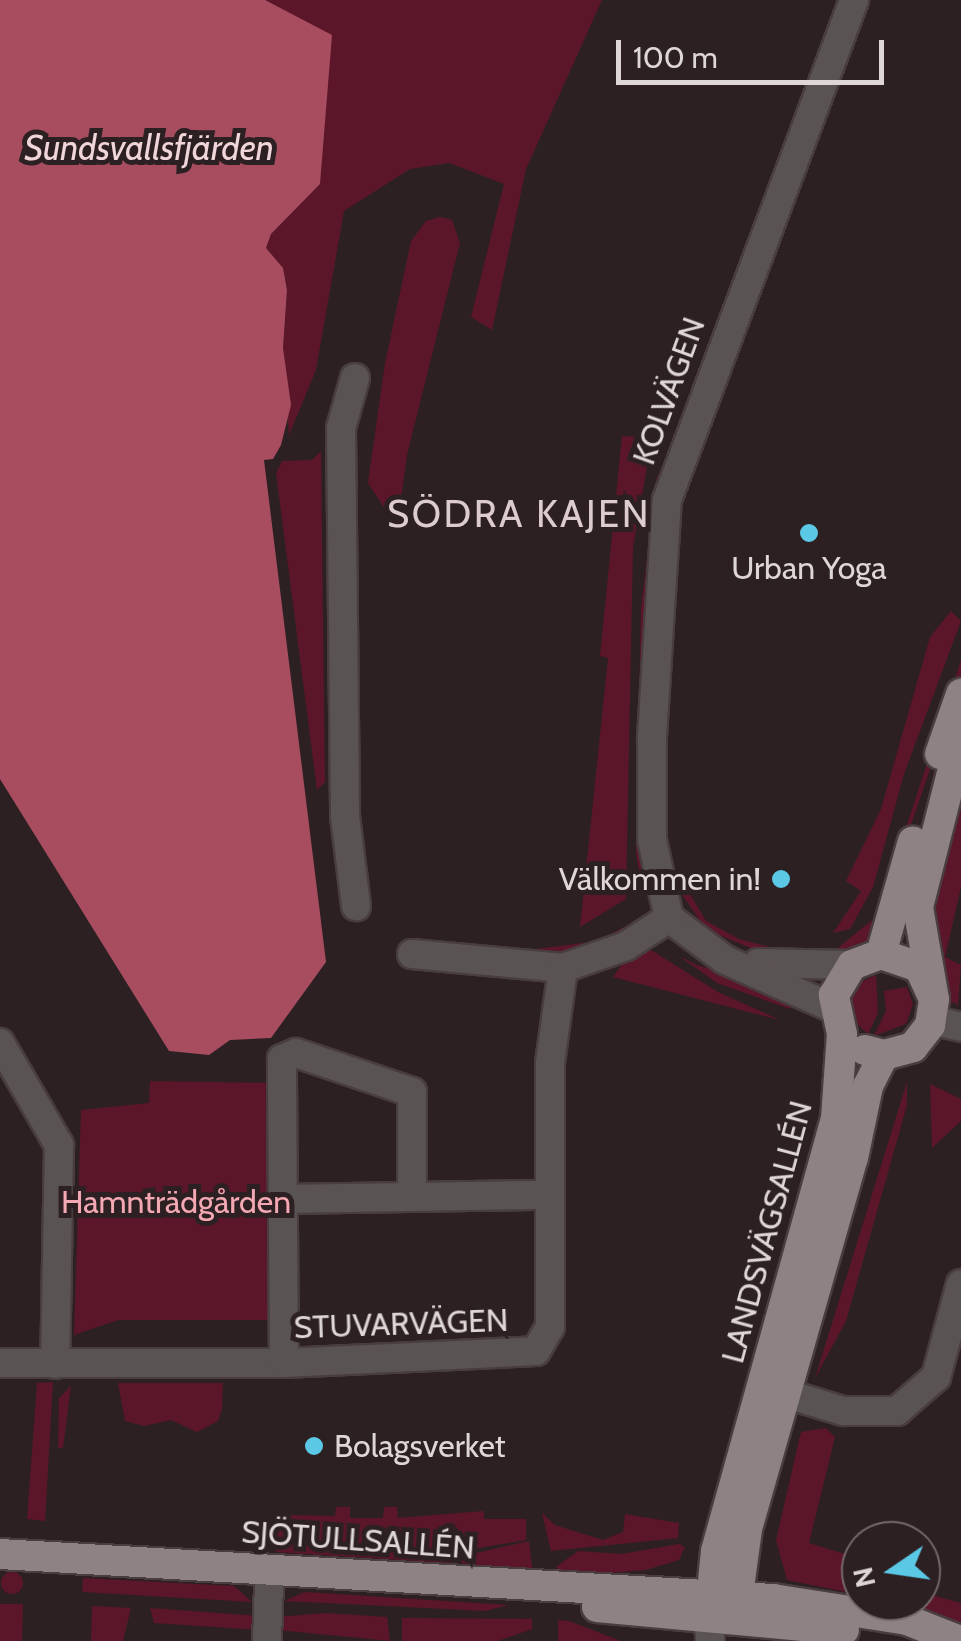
<!DOCTYPE html>
<meta charset="utf-8">
<style>
body{margin:0}
#map{position:relative;width:961px;height:1641px;overflow:hidden;background:#2d2022;font-family:Cabin,sans-serif}
div>[style]{position:absolute}
.green>*{inset:0;background:#5b1729}
.round{border-radius:50%}
.water>*{inset:0;background:#a84d60}
.roads{filter:drop-shadow(2px 0 #493d3f) drop-shadow(-2px 0 #493d3f) drop-shadow(0 2px #493d3f) drop-shadow(0 -2px #493d3f)}
.minor>*{height:28px;margin:-14px;padding:0 14px;transform-origin:14px;border-radius:14px;background:#5a5354}
.major>*{height:30px;margin:-15px;padding:0 15px;transform-origin:15px;border-radius:15px;background:#8f8284}
.dots>*{width:28px;height:28px;translate:-50% -50%;box-sizing:border-box;border:5px solid #2d2022;border-radius:50%}
span{translate:-50% -50%;white-space:nowrap;text-align:center;line-height:1.15;-webkit-text-stroke:10px #2d2022;paint-order:stroke}
.street-label{font-size:32px;color:#dfd6d7}
.poi-label{font-size:32px;color:#dfd6d7}
.right{translate:-100% -50%;text-align:right}
.left{translate:0 -50%;text-align:left}
.park-label{font-size:32px;color:#f3a8b3}
.water-label{font-size:35px;color:#f0d6d9;font-style:italic}
.quarter-label{font-size:38px;color:#ddccce;letter-spacing:2.5px}
.north{position:absolute;left:841px;top:1521px;width:100px;height:100px;box-sizing:border-box;background:#2d2022;border:2px solid #74696a;border-radius:50%;rotate:257deg;font-size:28px;font-weight:700;line-height:40px;text-align:center;color:#dfd6d7}
.north::after{content:'';display:block;margin:auto;width:35px;height:45px;background:#5bc8e6;clip-path:polygon(50% 0,100% 100%,50% 72%,0 100%)}
.scale{position:absolute;left:616px;top:40px;width:268px;height:45px;box-sizing:border-box;border:5px solid #dfd6d7;border-top:0;padding-left:12px;font-size:30px;line-height:35px;white-space:nowrap;color:#dfd6d7;-webkit-text-stroke:8px #2d2022;paint-order:stroke}
</style>
<div id="map">
<div class="green">
<div style="clip-path:polygon(265px 0,602px 0,526px 169px,492px 330px,471px 317px,504px 184px,449px 163px,410px 169px,344px 211px,316px 370px,289px 435px,283px 348px,287px 290px,283px 268px,266px 248px,271px 234px,320px 184px)"></div>
<div style="clip-path:polygon(440px 217px,452px 220px,460px 243px,407px 455px,399px 515px,383px 506px,368px 483px,385px 363px,411px 241px,426px 221px)"></div>
<div style="clip-path:polygon(622px 436px,652px 438px,633px 547px,626px 899px,580px 927px,608px 658px,600px 656px)"></div>
<div style="clip-path:polygon(321px 451px,325px 782px,317px 790px,276px 473px,282px 461px,312px 460px)"></div>
<div style="clip-path:polygon(657px 476px,661px 478px,643px 898px,636px 852px,641px 609px)"></div>
<div style="clip-path:polygon(951px 611px,961px 621px,904px 774px,873px 887px,850px 929px,833px 933px,861px 891px,846px 881px,881px 809px,930px 637px)"></div>
<div style="clip-path:polygon(961px 660px,961px 680px,871px 940px,828px 956px,877px 916px)"></div>
<div style="clip-path:polygon(961px 767px,961px 887px,945px 957px,961px 965px,958px 1005px,945px 999px,928px 932px)"></div>
<div style="clip-path:polygon(681px 879px,706px 921px,739px 939px,789px 952px,775px 958px,707px 930px,678px 889px)"></div>
<div style="clip-path:polygon(635px 921px,607px 944px,569px 952px,536px 949px,598px 941px)"></div>
<div style="clip-path:polygon(651px 950px,718px 992px,780px 1020px,613px 977px,625px 960px)"></div>
<div style="clip-path:polygon(679px 956px,697px 965px,798px 995px,790px 1009px,717px 983px)"></div>
<div style="clip-path:polygon(876px 975px,878px 1013px,868px 1034px,853px 1020px,850px 1001px,858px 983px)"></div>
<div style="clip-path:polygon(907px 987px,913px 1004px,906px 1024px,874px 1036px,886px 1011px,884px 991px)"></div>
<div style="clip-path:polygon(150px 1081px,275px 1083px,272px 1320px,118px 1320px,74px 1335px,81px 1110px,149px 1103px)"></div>
<div style="clip-path:polygon(907px 1082px,907px 1105px,846px 1321px,815px 1378px)"></div>
<div style="clip-path:polygon(930px 1084px,961px 1099px,961px 1121px,932px 1148px)"></div>
<div style="clip-path:polygon(53px 1382px,45px 1521px,27px 1519px,37px 1383px)"></div>
<div style="clip-path:polygon(118px 1383px,223px 1383px,222px 1409px,218px 1421px,197px 1432px,171px 1420px,144px 1426px,125px 1421px)"></div>
<div style="clip-path:polygon(71px 1386px,63px 1448px,58px 1448px,59px 1398px)"></div>
<div style="clip-path:polygon(826px 1428px,835px 1437px,809px 1543px,861px 1559px,861px 1595px,787px 1580px,776px 1540px,801px 1432px)"></div>
<div style="clip-path:polygon(336px 1507px,350px 1507px,350px 1518px,383px 1518px,384px 1507px,397px 1507px,398px 1518px,484px 1511px,484px 1519px,526px 1519px,526px 1540px,466px 1550px,450px 1563px,276px 1552px,277px 1525px,288px 1515px,335px 1516px)"></div>
<div style="clip-path:polygon(542px 1513px,555px 1525px,603px 1540px,623px 1532px,625px 1514px,679px 1523px,678px 1538px,551px 1551px)"></div>
<div style="clip-path:polygon(529px 1541px,533px 1575px,460px 1563px,472px 1554px)"></div>
<div style="clip-path:polygon(679px 1544px,685px 1547px,679px 1560px,646px 1570px,561px 1577px,556px 1567px,578px 1551px,622px 1554px)"></div>
<div class="round" style="left:1px;top:1572px;width:22px;height:22px"></div>
<div style="clip-path:polygon(83px 1578px,234px 1586px,252px 1602px,82px 1592px)"></div>
<div style="clip-path:polygon(305px 1592px,508px 1605px,486px 1611px,284px 1601px)"></div>
<div style="clip-path:polygon(921px 1592px,961px 1603px,961px 1626px,882px 1601px,921px 1601px)"></div>
<div style="clip-path:polygon(0 1604px,23px 1604px,22px 1641px,0 1641px)"></div>
<div style="clip-path:polygon(92px 1606px,131px 1608px,123px 1641px,91px 1641px)"></div>
<div style="clip-path:polygon(150px 1608px,259px 1616px,260px 1630px,154px 1623px)"></div>
<div style="clip-path:polygon(326px 1613px,387px 1617px,390px 1641px,277px 1630px,277px 1617px)"></div>
<div style="clip-path:polygon(402px 1618px,532px 1619px,532px 1629px,498px 1641px,402px 1641px)"></div>
<div style="clip-path:polygon(558px 1620px,569px 1621px,621px 1641px,558px 1641px)"></div>
</div>
<div class="water">
<div style="clip-path:polygon(0 0,265px 0,332px 35px,320px 184px,271px 234px,266px 248px,283px 268px,287px 290px,283px 348px,291px 405px,281px 445px,273px 459px,264px 460px,326px 962px,271px 1038px,230px 1040px,209px 1055px,169px 1051px,0 779px)"></div>
</div>
<div class="roads">
<div class="minor">
<div style="left:355px;top:378px;width:52px;rotate:105.6deg"></div>
<div style="left:341px;top:428px;width:388px;rotate:89.4deg"></div>
<div style="left:345px;top:816px;width:91px;rotate:83deg"></div>
<div style="left:412px;top:954px;width:152px;rotate:5.3deg"></div>
<div style="left:758px;top:963px;width:94px;rotate:1.2deg"></div>
<div style="left:833px;top:1008px;width:118px;rotate:-156deg"></div>
<div style="left:725px;top:960px;width:70px;rotate:-143.1deg"></div>
<div style="left:669px;top:918px;width:80px;rotate:-102.3deg"></div>
<div style="left:652px;top:840px;width:103px;rotate:-90deg"></div>
<div style="left:652px;top:737px;width:237px;rotate:-86.4deg"></div>
<div style="left:667px;top:500px;width:534px;rotate:-69.49deg"></div>
<div style="left:931px;top:1020px;width:31px;rotate:13deg"></div>
<div style="left:0;top:1043px;width:118px;rotate:60deg"></div>
<div style="left:59px;top:1145px;width:219px;rotate:91deg"></div>
<div style="left:282px;top:1199px;width:268px;rotate:-0.9deg"></div>
<div style="left:0;top:1363px;width:284px"></div>
<div style="left:284px;top:1363px;width:252px;rotate:-2.7deg"></div>
<div style="left:536px;top:1351px;width:28px;rotate:-60deg"></div>
<div style="left:550px;top:1327px;width:264px;rotate:-90deg"></div>
<div style="left:550px;top:1063px;width:96px;rotate:-82.2deg"></div>
<div style="left:563px;top:968px;width:67px;rotate:-19.2deg"></div>
<div style="left:626px;top:946px;width:51px;rotate:-33.1deg"></div>
<div style="left:284px;top:1363px;width:304px;rotate:-90.4deg"></div>
<div style="left:282px;top:1059px;width:15px;rotate:-23deg"></div>
<div style="left:296px;top:1053px;width:122px;rotate:18.6deg"></div>
<div style="left:412px;top:1092px;width:104px;rotate:90deg"></div>
<div style="left:764px;top:1387px;width:83px;rotate:16.9deg"></div>
<div style="left:843px;top:1411px;width:54px"></div>
<div style="left:897px;top:1411px;width:52px;rotate:-41.1deg"></div>
<div style="left:936px;top:1377px;width:96px;rotate:-75deg"></div>
<div style="left:709px;top:1618px;width:23px;rotate:88deg"></div>
<div style="left:267px;top:1641px;width:57px;rotate:-88deg"></div>
</div>
<div class="major">
<div style="left:940px;top:754px;width:64px;rotate:-70.7deg"></div>
<div style="left:881px;top:954px;width:117px;rotate:-74.2deg"></div>
<div style="left:865px;top:1050px;width:20px;rotate:15deg"></div>
<div style="left:884px;top:1055px;width:30px;rotate:-15deg"></div>
<div style="left:913px;top:1047px;width:28px;rotate:-52deg"></div>
<div style="left:930px;top:1025px;width:26px;rotate:-81deg"></div>
<div style="left:934px;top:999px;width:93px;rotate:-99.9deg"></div>
<div style="left:918px;top:907px;width:175px;rotate:-75.8deg"></div>
<div style="left:0;top:1554px;width:774px;rotate:3.33deg"></div>
<div style="left:773px;top:1599px;width:136px;rotate:8.9deg"></div>
<div style="left:907px;top:1620px;width:57px;rotate:21.6deg"></div>
<div style="left:597px;top:1607px;width:248px;rotate:5.3deg"></div>
<div style="left:710px;top:1610px;width:59px;rotate:-84.2deg"></div>
<div style="left:716px;top:1551px;width:448px;rotate:-74.5deg"></div>
<div style="left:836px;top:1119px;width:85px;rotate:-86deg"></div>
<div style="left:842px;top:1034px;width:40px;rotate:-102deg"></div>
<div style="left:834px;top:995px;width:35px;rotate:-59deg"></div>
<div style="left:852px;top:965px;width:31px;rotate:-21deg"></div>
<div style="left:881px;top:954px;width:40px;rotate:18.9deg"></div>
<div style="left:919px;top:967px;width:35px;rotate:65deg"></div>
<div style="left:735px;top:1617px;width:89px;rotate:-82.2deg"></div>
<div style="left:747px;top:1529px;width:386px;rotate:-74.1deg"></div>
<div style="left:853px;top:1158px;width:74px;rotate:-78.2deg"></div>
<div style="left:868px;top:1086px;width:35px;rotate:-63deg"></div>
</div>
</div>
<div class="dots">
<div style="left:809px;top:533px;background:#5bc8e6"></div>
<div style="left:781px;top:879px;background:#5bc8e6"></div>
<div style="left:314px;top:1446px;background:#5bc8e6"></div>
</div>
<div class="street-label">
<span style="left:669px;top:391px;rotate:-70deg">KOLVÄGEN</span>
<span style="left:767px;top:1232px;rotate:-75deg">LANDSVÄGSALLÉN</span>
<span style="left:401px;top:1324px;rotate:-2deg">STUVARVÄGEN</span>
<span style="left:358px;top:1540px;rotate:4deg">SJÖTULLSALLÉN</span>
</div>
<div class="poi-label">
<span style="left:809px;top:568px">Urban Yoga</span>
<span class="right" style="left:761px;top:879px">Välkommen in!</span>
<span class="left" style="left:334px;top:1446px">Bolagsverket</span>
</div>
<div class="park-label">
<span style="left:176px;top:1202px">Hamnträdgården</span>
</div>
<div class="water-label">
<span style="left:149px;top:148px">Sundsvallsfjärden</span>
</div>
<div class="quarter-label">
<span style="left:519px;top:514px">SÖDRA KAJEN</span>
</div>
<div class="north">N</div>
<div class="scale">100 m</div>
</div>
